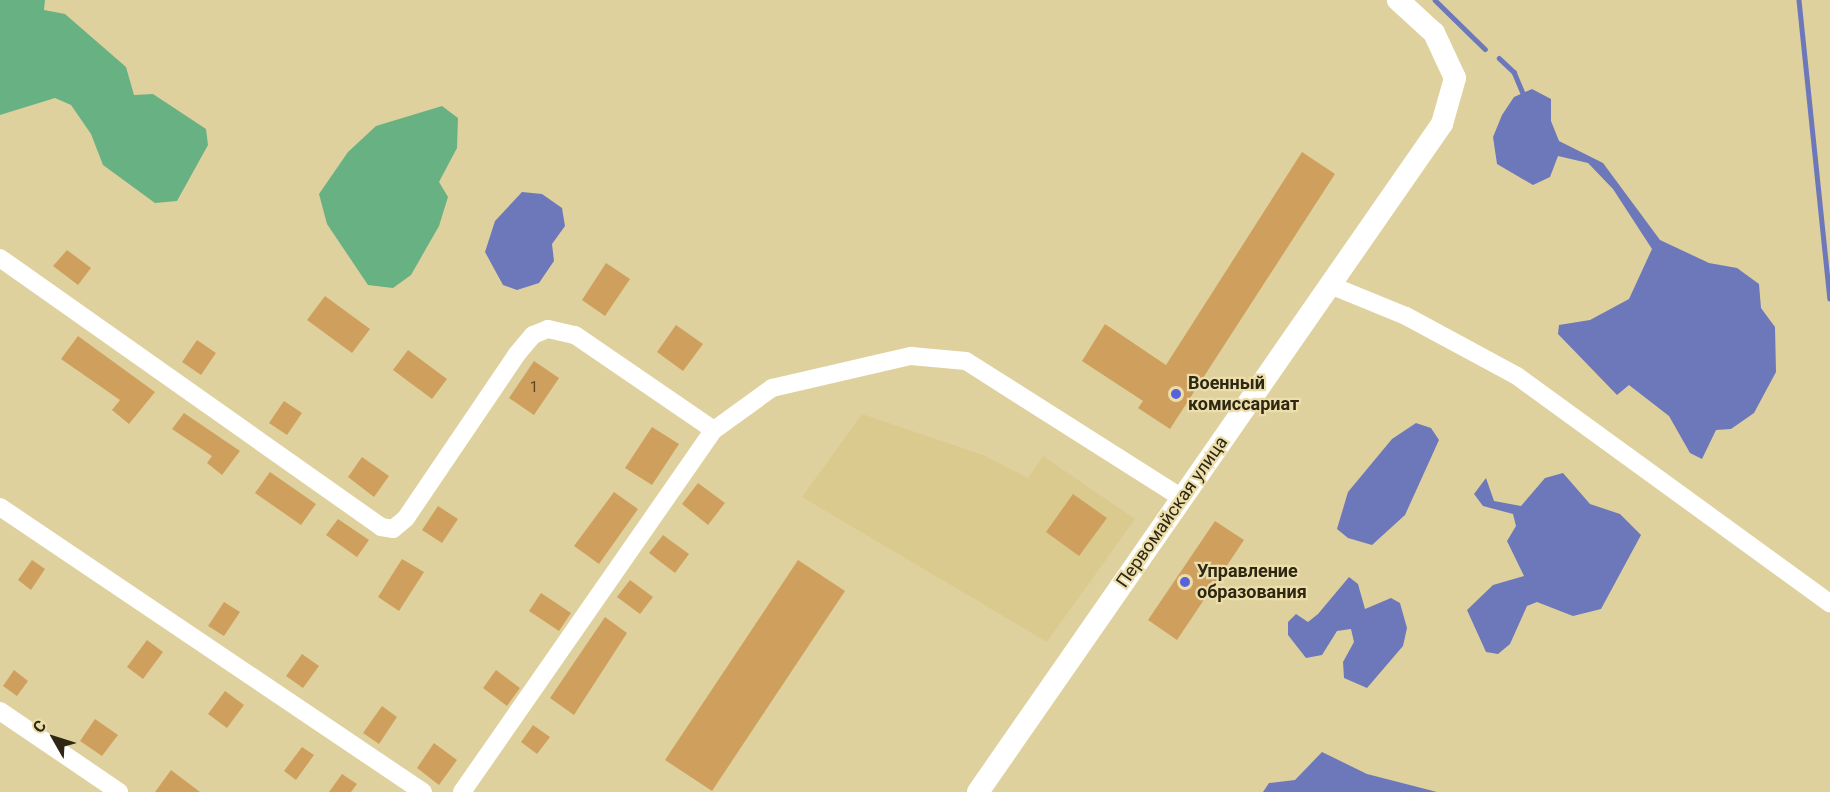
<!DOCTYPE html>
<meta charset="utf-8">
<style>
body{margin:0}
#map{position:relative;width:1830px;height:792px;overflow:hidden;background:#dfd19d;font-family:Roboto,sans-serif}
div>[style]{position:absolute}
.built>*{inset:0;background:#daca8e}
.forest>*{inset:0;background:#68b183}
.water>*{inset:0;background:#6c78ba}
.stream>*{height:4.5px;margin:-2.25px;padding:0 2.25px;transform-origin:2.25px;border-radius:2.25px;background:#6c78ba}
.building>*{inset:0;background:#cfa05d}
.minor>*{height:18px;margin:-9px;padding:0 9px;transform-origin:9px;border-radius:9px;background:#fff}
.tertiary>*{height:22px;margin:-11px;padding:0 11px;transform-origin:11px;border-radius:11px;background:#fff}
.dots>*{width:16px;height:16px;translate:-50% -50%;box-sizing:border-box;border:3px solid #ecdeaa;border-radius:50%}
span{translate:-50% -50%;white-space:nowrap;text-align:center;line-height:1.15;-webkit-text-stroke:4.5px #ecdeaa;paint-order:stroke}
.number-label{font-size:15px;color:#564526}
.number-label span{-webkit-text-stroke-width:0}
.poi-label{font-size:18px;color:#2d2713;font-weight:700}
.left{translate:0 -50%;text-align:left}
.street-label{font-size:18px;color:#2d2713}
.north{position:absolute;left:24px;top:708px;width:60px;height:60px;-webkit-text-stroke:4px #ecdeaa;paint-order:stroke;rotate:309deg;font-size:16px;font-weight:700;line-height:24px;text-align:center;color:#2d2713}
.north::after{content:'';display:block;margin:auto;width:21px;height:27px;background:#2d2713;clip-path:polygon(50% 0,100% 100%,50% 72%,0 100%)}
</style>
<div id="map">
<div class="built">
<div style="clip-path:polygon(862px 414px,983px 455px,1028px 478px,1043px 456px,1135px 519px,1047px 642px,802px 497px)"></div>
</div>
<div class="forest">
<div style="clip-path:polygon(0 0,45px 0,44px 10px,65px 14px,126px 67px,134px 95px,153px 94px,206px 129px,208px 145px,177px 201px,155px 203px,103px 165px,91px 134px,71px 105px,55px 98px,0 115px)"></div>
<div style="clip-path:polygon(442px 106px,458px 118px,457px 148px,439px 182px,448px 197px,439px 226px,411px 275px,393px 288px,368px 285px,327px 224px,319px 194px,348px 152px,376px 126px)"></div>
</div>
<div class="water">
<div style="clip-path:polygon(1532px 89px,1551px 99px,1551px 121px,1559px 141px,1603px 163px,1660px 240px,1709px 263px,1737px 268px,1759px 284px,1761px 308px,1775px 327px,1776px 372px,1754px 413px,1731px 429px,1716px 430px,1702px 459px,1690px 453px,1669px 416px,1629px 385px,1617px 395px,1558px 334px,1559px 325px,1590px 320px,1629px 299px,1652px 249px,1613px 189px,1588px 163px,1558px 156px,1550px 177px,1533px 185px,1497px 164px,1493px 137px,1502px 115px,1514px 97px)"></div>
<div style="clip-path:polygon(522px 192px,542px 194px,562px 208px,565px 226px,552px 244px,554px 261px,539px 283px,517px 290px,503px 285px,485px 252px,495px 221px)"></div>
<div style="clip-path:polygon(1416px 423px,1431px 428px,1439px 440px,1405px 515px,1372px 545px,1348px 538px,1337px 529px,1348px 492px,1392px 439px)"></div>
<div style="clip-path:polygon(1563px 473px,1590px 504px,1620px 514px,1641px 535px,1601px 609px,1573px 616px,1537px 602px,1527px 606px,1510px 644px,1498px 654px,1486px 652px,1467px 610px,1493px 585px,1524px 576px,1507px 541px,1516px 526px,1513px 514px,1483px 506px,1474px 494px,1486px 478px,1494px 501px,1521px 506px,1545px 478px)"></div>
<div style="clip-path:polygon(1349px 577px,1358px 584px,1365px 609px,1391px 598px,1400px 603px,1407px 628px,1403px 646px,1367px 688px,1344px 678px,1343px 662px,1354px 642px,1351px 629px,1337px 631px,1322px 655px,1306px 658px,1288px 635px,1288px 622px,1296px 614px,1308px 622px,1318px 614px)"></div>
<div style="clip-path:polygon(1322px 752px,1367px 774px,1437px 792px,1263px 792px,1269px 783px,1295px 780px)"></div>
</div>
<div class="stream">
<div style="left:1435px;top:0;width:70px;rotate:44.4deg"></div>
<div style="left:1799px;top:0;width:300px;rotate:84.1deg"></div>
<div style="left:1499px;top:58px;width:21px;rotate:43deg"></div>
<div style="left:1514px;top:72px;width:23px;rotate:67deg"></div>
</div>
<div class="building">
<div style="clip-path:polygon(1302px 152px,1335px 174px,1170px 429px,1138px 408px,1143px 401px,1082px 361px,1105px 324px,1166px 365px)"></div>
<div style="clip-path:polygon(67px 250px,91px 268px,78px 285px,53px 266px)"></div>
<div style="clip-path:polygon(606px 263px,630px 279px,605px 316px,582px 300px)"></div>
<div style="clip-path:polygon(325px 296px,370px 329px,352px 353px,307px 320px)"></div>
<div style="clip-path:polygon(676px 325px,703px 344px,683px 371px,657px 352px)"></div>
<div style="clip-path:polygon(78px 336px,155px 392px,129px 424px,112px 410px,120px 400px,61px 359px)"></div>
<div style="clip-path:polygon(197px 340px,216px 353px,201px 375px,182px 362px)"></div>
<div style="clip-path:polygon(408px 350px,447px 379px,432px 399px,393px 370px)"></div>
<div style="clip-path:polygon(534px 361px,559px 378px,534px 415px,509px 398px)"></div>
<div style="clip-path:polygon(284px 401px,302px 413px,287px 435px,269px 423px)"></div>
<div style="clip-path:polygon(184px 413px,240px 451px,222px 475px,207px 463px,212px 456px,172px 429px)"></div>
<div style="clip-path:polygon(652px 427px,679px 444px,652px 485px,625px 468px)"></div>
<div style="clip-path:polygon(362px 457px,389px 476px,374px 497px,348px 477px)"></div>
<div style="clip-path:polygon(270px 472px,316px 504px,301px 525px,255px 493px)"></div>
<div style="clip-path:polygon(698px 483px,725px 503px,708px 525px,682px 504px)"></div>
<div style="clip-path:polygon(614px 492px,638px 509px,599px 564px,574px 546px)"></div>
<div style="clip-path:polygon(1073px 494px,1107px 518px,1079px 556px,1046px 532px)"></div>
<div style="clip-path:polygon(438px 506px,458px 519px,442px 543px,422px 530px)"></div>
<div style="clip-path:polygon(338px 519px,369px 540px,357px 557px,326px 535px)"></div>
<div style="clip-path:polygon(1215px 521px,1244px 540px,1177px 640px,1148px 620px)"></div>
<div style="clip-path:polygon(663px 535px,689px 554px,675px 573px,649px 553px)"></div>
<div style="clip-path:polygon(402px 559px,424px 572px,399px 611px,378px 597px)"></div>
<div style="clip-path:polygon(32px 560px,45px 569px,31px 590px,18px 580px)"></div>
<div style="clip-path:polygon(798px 560px,845px 591px,712px 791px,665px 760px)"></div>
<div style="clip-path:polygon(630px 580px,653px 597px,640px 614px,617px 597px)"></div>
<div style="clip-path:polygon(541px 593px,571px 613px,559px 631px,529px 611px)"></div>
<div style="clip-path:polygon(224px 602px,240px 612px,224px 636px,208px 626px)"></div>
<div style="clip-path:polygon(605px 617px,627px 633px,574px 715px,550px 698px)"></div>
<div style="clip-path:polygon(147px 640px,163px 652px,143px 679px,127px 667px)"></div>
<div style="clip-path:polygon(302px 654px,319px 666px,303px 688px,286px 676px)"></div>
<div style="clip-path:polygon(14px 670px,28px 681px,17px 696px,3px 686px)"></div>
<div style="clip-path:polygon(496px 670px,520px 688px,507px 706px,483px 688px)"></div>
<div style="clip-path:polygon(225px 691px,244px 705px,227px 728px,208px 714px)"></div>
<div style="clip-path:polygon(382px 706px,397px 717px,379px 744px,363px 733px)"></div>
<div style="clip-path:polygon(95px 719px,118px 735px,102px 756px,80px 741px)"></div>
<div style="clip-path:polygon(533px 725px,550px 737px,537px 754px,521px 742px)"></div>
<div style="clip-path:polygon(434px 743px,457px 760px,439px 785px,417px 768px)"></div>
<div style="clip-path:polygon(302px 747px,314px 755px,296px 780px,284px 771px)"></div>
<div style="clip-path:polygon(171px 770px,200px 792px,155px 792px)"></div>
<div style="clip-path:polygon(342px 774px,357px 784px,351px 792px,329px 792px)"></div>
</div>
<div class="minor">
<div style="left:0;top:258px;width:466px;rotate:35.2deg"></div>
<div style="left:381px;top:527px;width:12px;rotate:9deg"></div>
<div style="left:393px;top:529px;width:17px;rotate:-40deg"></div>
<div style="left:406px;top:518px;width:198px;rotate:-55.9deg"></div>
<div style="left:517px;top:354px;width:25px;rotate:-50deg"></div>
<div style="left:533px;top:335px;width:16px;rotate:-22deg"></div>
<div style="left:548px;top:329px;width:28px;rotate:13deg"></div>
<div style="left:575px;top:335px;width:168px;rotate:34.4deg"></div>
<div style="left:1330px;top:285px;width:82px;rotate:22.2deg"></div>
<div style="left:1406px;top:316px;width:126px;rotate:28.4deg"></div>
<div style="left:1517px;top:376px;width:387px;rotate:36deg"></div>
<div style="left:0;top:507px;width:510px;rotate:33.97deg"></div>
<div style="left:0;top:711px;width:144px;rotate:34.2deg"></div>
<div style="left:462px;top:792px;width:441px;rotate:-55.2deg"></div>
<div style="left:714px;top:430px;width:72px;rotate:-35.9deg"></div>
<div style="left:772px;top:388px;width:143px;rotate:-13deg"></div>
<div style="left:911px;top:356px;width:55px;rotate:5.2deg"></div>
<div style="left:966px;top:361px;width:256px;rotate:32.4deg"></div>
</div>
<div class="tertiary">
<div style="left:978px;top:792px;width:813px;rotate:-55.22deg"></div>
<div style="left:1442px;top:124px;width:48px;rotate:-74.2deg"></div>
<div style="left:1455px;top:78px;width:50px;rotate:-115deg"></div>
<div style="left:1434px;top:33px;width:49px;rotate:-137.5deg"></div>
</div>
<div class="dots">
<div style="left:1176px;top:394px;background:#5863da"></div>
<div style="left:1185px;top:582px;background:#5863da"></div>
</div>
<div class="number-label">
<span style="left:534px;top:388px">1</span>
</div>
<div class="poi-label">
<span class="left" style="left:1188px;top:394px">Военный<br>комиссариат</span>
<span class="left" style="left:1197px;top:582px">Управление<br>образования</span>
</div>
<div class="street-label">
<span style="left:1172px;top:512px;rotate:-55deg">Первомайская улица</span>
</div>
<div class="north">С</div>
</div>
